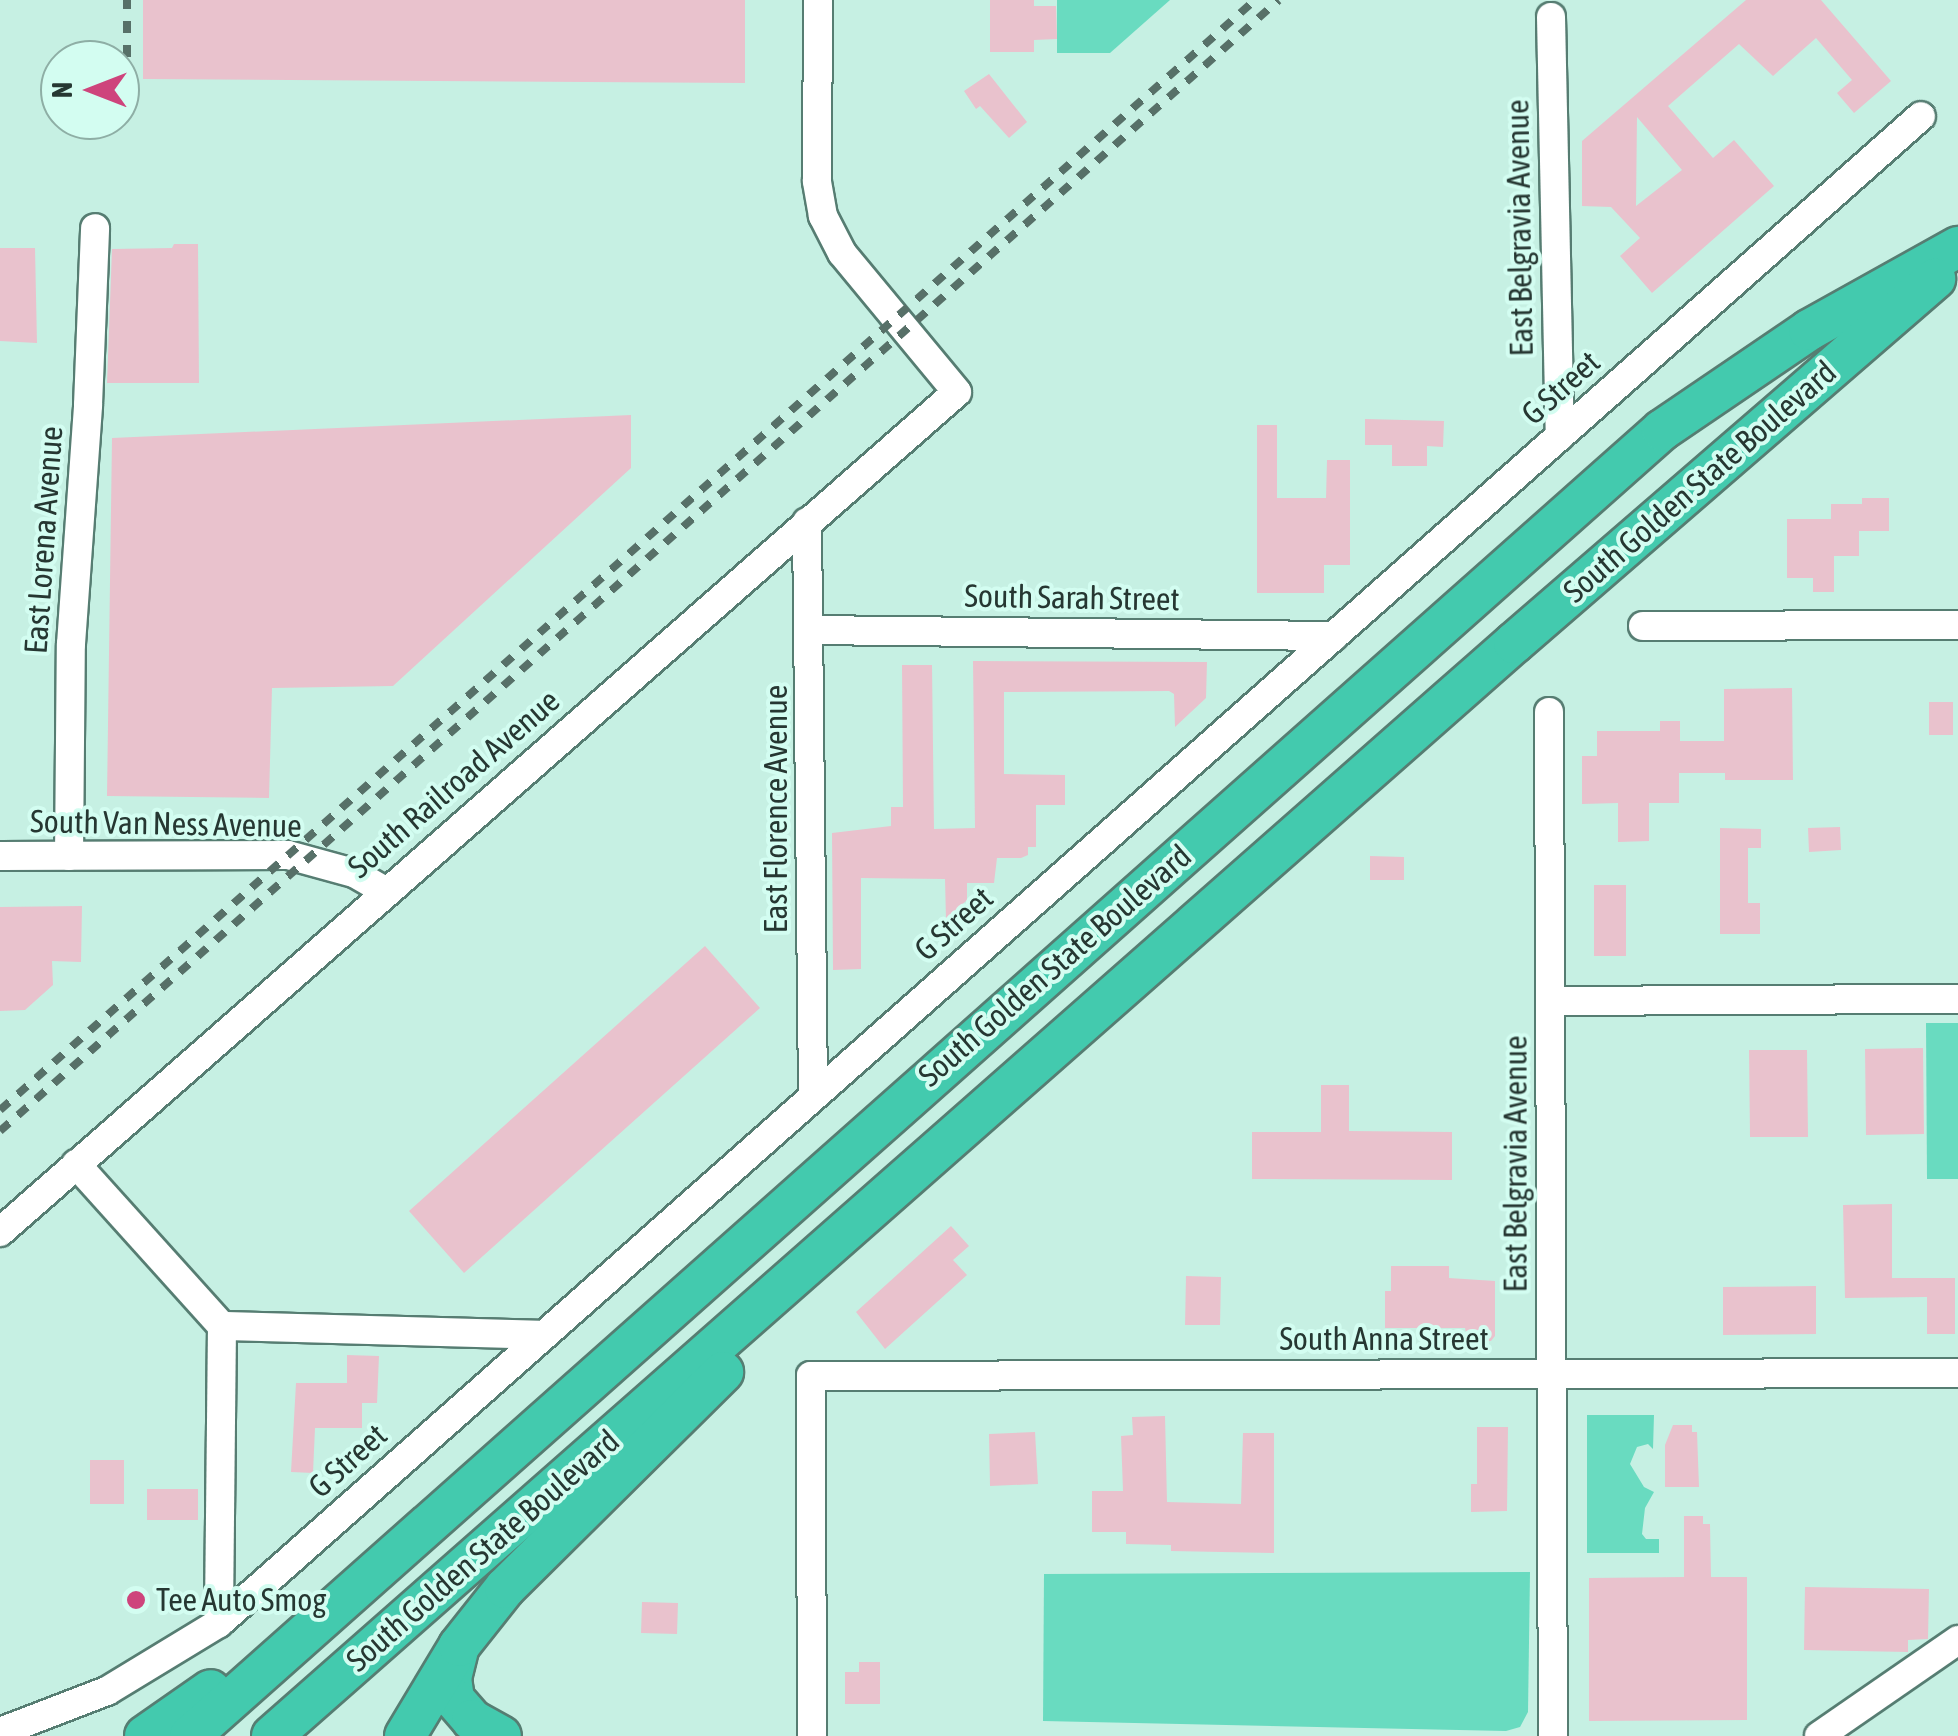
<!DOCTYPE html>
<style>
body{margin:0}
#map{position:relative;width:1958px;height:1736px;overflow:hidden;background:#c6f0e3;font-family:"Asap Condensed",sans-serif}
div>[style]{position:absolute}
.green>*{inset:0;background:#69dbc0}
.building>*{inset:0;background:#e9c2cd}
.roads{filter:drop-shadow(2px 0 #567d72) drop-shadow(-2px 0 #567d72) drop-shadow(0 2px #567d72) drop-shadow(0 -2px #567d72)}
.minor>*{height:28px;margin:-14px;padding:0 14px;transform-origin:14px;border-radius:14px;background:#fff}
.highway>*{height:40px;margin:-20px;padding:0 20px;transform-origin:20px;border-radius:20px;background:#43caae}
.rail>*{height:8px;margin-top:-4px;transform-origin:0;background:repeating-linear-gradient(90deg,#577068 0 12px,transparent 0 24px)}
.dots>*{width:28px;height:28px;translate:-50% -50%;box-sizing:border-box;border:5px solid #d3fdf1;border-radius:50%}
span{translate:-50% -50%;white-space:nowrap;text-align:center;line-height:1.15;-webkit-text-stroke:8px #d3fdf1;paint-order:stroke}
.street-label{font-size:32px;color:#263732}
.poi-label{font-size:32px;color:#263732}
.left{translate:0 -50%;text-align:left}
.north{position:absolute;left:40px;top:40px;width:100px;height:100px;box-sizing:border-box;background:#d3fdf1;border:2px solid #8eaea5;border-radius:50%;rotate:270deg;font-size:28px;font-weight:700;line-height:40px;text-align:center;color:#263732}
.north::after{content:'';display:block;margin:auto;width:35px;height:45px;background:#ce447c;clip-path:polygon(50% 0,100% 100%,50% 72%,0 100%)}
</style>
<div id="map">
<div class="green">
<div style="clip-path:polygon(1057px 0,1170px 0,1110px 53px,1057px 53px)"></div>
<div style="clip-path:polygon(1926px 1023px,1958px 1023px,1958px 1179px,1927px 1179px)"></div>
<div style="clip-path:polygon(1587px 1415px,1654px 1415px,1653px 1449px,1648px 1444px,1637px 1447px,1630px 1464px,1644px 1487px,1654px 1492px,1645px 1508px,1642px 1534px,1646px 1539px,1659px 1539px,1659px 1553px,1587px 1553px)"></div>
<div style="clip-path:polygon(1530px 1572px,1528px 1712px,1520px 1727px,1506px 1731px,1043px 1721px,1044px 1574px)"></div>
</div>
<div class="building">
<div style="clip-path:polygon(143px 0,745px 0,745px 83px,143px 79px)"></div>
<div style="clip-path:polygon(990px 0,1034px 0,1034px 6px,1056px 6px,1057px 39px,1034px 40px,1034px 52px,990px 52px)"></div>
<div style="clip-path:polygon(evenodd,1746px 0,1821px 0,1891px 81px,1854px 113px,1837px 93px,1852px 80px,1816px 38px,1773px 76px,1739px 44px,1668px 106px,1713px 158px,1734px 140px,1774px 186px,1652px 293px,1620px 256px,1640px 238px,1611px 207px,1582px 206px,1582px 141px,1746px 0,1637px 117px,1682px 170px,1636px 206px,1637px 117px)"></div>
<div style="clip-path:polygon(989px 74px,1027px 122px,1009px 138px,980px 106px,976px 109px,964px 91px)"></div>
<div style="clip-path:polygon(174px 244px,198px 244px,199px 383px,107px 383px,112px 249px,172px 248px)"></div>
<div style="clip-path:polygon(0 248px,35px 248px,37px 343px,0 341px)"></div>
<div style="clip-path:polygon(631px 415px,631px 468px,393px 686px,272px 688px,269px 798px,107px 796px,112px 438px)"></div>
<div style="clip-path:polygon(1365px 419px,1444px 421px,1443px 447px,1427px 446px,1427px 466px,1392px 466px,1392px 445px,1365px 445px)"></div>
<div style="clip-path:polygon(1257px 425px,1277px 425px,1277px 498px,1326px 498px,1327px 460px,1350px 460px,1350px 565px,1324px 565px,1324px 593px,1257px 593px)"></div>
<div style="clip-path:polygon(1862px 498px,1889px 498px,1889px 531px,1859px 531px,1859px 556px,1834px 556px,1834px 592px,1813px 592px,1813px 578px,1787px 578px,1787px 519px,1831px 519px,1831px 504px,1862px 504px)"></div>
<div style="clip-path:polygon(973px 661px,1207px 662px,1206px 698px,1175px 727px,1174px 694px,1169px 691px,1004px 692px,1004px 774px,1065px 775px,1065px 805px,1036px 805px,1036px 847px,1028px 847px,1028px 855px,1021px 858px,997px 858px,994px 883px,967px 883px,967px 900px,946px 920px,945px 879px,861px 878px,861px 969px,833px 970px,832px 833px,891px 826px,891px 807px,903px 807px,902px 665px,932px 665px,934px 829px,975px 828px)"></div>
<div style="clip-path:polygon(1792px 688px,1793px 780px,1725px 780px,1725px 773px,1679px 773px,1679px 803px,1649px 803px,1649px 841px,1618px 842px,1618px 803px,1582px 804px,1582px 756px,1597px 756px,1597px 731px,1660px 731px,1660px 721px,1680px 721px,1680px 741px,1724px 741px,1724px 689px)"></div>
<div style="clip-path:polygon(1929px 702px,1953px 702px,1953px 735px,1929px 735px)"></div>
<div style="clip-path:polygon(1840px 827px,1841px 850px,1809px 852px,1808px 828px)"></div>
<div style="clip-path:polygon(1720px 828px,1761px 829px,1761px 848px,1748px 848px,1748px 903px,1760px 903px,1760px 934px,1720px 934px)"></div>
<div style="clip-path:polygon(1370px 856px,1404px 857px,1404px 880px,1370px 880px)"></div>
<div style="clip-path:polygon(1594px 885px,1626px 885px,1626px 956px,1594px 956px)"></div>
<div style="clip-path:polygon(82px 906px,81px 962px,52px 961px,53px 985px,25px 1010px,0 1011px,0 907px)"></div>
<div style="clip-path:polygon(705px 946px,760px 1008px,464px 1273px,409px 1211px)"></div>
<div style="clip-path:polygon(1923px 1048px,1924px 1134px,1866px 1135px,1865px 1049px)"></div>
<div style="clip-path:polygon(1749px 1050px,1807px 1050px,1808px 1137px,1750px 1137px)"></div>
<div style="clip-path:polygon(1321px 1085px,1349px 1085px,1349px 1131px,1452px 1132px,1452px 1180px,1252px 1179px,1252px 1132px,1321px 1132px)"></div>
<div style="clip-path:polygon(1892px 1204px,1892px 1278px,1955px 1278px,1955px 1334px,1927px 1334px,1927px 1297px,1845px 1298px,1843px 1205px)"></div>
<div style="clip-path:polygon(951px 1226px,969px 1246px,953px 1260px,967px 1275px,885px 1349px,856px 1312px)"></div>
<div style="clip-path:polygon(1391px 1266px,1449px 1266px,1449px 1278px,1495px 1281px,1495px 1336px,1491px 1341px,1468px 1341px,1465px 1328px,1385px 1328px,1385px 1291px,1391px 1291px)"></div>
<div style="clip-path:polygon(1186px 1276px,1221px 1277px,1220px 1325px,1185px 1325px)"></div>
<div style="clip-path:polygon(1816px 1286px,1816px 1334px,1723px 1335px,1723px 1287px)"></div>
<div style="clip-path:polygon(347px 1355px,379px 1356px,377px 1403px,362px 1403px,362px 1428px,315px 1428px,313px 1473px,291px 1472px,296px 1383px,347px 1383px)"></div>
<div style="clip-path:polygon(1165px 1416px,1167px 1502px,1241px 1504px,1243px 1433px,1274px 1433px,1274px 1553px,1171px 1551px,1171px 1545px,1126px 1544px,1126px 1532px,1092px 1532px,1092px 1491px,1123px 1491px,1121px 1436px,1133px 1435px,1132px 1417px)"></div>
<div style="clip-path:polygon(1673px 1425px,1692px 1425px,1692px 1432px,1697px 1432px,1699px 1487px,1665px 1487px,1665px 1445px)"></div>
<div style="clip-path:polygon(1477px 1427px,1508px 1427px,1507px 1511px,1471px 1512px,1471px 1484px,1477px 1484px)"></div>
<div style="clip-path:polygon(1035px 1432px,1038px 1484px,990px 1486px,989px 1434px)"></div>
<div style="clip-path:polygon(90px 1460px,124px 1460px,124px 1504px,90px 1504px)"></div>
<div style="clip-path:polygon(147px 1489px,198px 1489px,198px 1520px,147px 1520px)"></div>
<div style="clip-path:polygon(1684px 1516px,1703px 1516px,1703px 1524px,1710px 1524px,1711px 1577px,1747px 1577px,1747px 1720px,1589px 1721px,1589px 1578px,1684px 1577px)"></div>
<div style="clip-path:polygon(1805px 1587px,1929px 1589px,1928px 1639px,1908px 1640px,1908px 1652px,1804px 1650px)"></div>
<div style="clip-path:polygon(642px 1602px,678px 1603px,677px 1634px,641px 1633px)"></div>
<div style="clip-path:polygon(859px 1662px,880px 1662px,880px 1704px,845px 1704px,845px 1672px,859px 1672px)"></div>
</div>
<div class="roads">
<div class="minor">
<div style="left:1551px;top:17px;width:419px;rotate:88.8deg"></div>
<div style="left:807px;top:522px;width:574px;rotate:89.4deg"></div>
<div style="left:1643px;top:626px;width:315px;rotate:-0.2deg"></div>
<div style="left:810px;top:630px;width:524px;rotate:0.66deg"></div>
<div style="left:1549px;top:712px;width:1024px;rotate:89.78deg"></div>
<div style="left:0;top:856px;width:288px;rotate:-0.2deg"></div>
<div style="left:288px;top:855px;width:68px;rotate:15.3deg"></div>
<div style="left:354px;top:873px;width:36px;rotate:30deg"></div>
<div style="left:69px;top:856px;width:212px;rotate:-89.5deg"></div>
<div style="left:71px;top:644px;width:240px;rotate:-85.9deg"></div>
<div style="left:88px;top:405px;width:177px;rotate:-87.7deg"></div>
<div style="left:1550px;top:1001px;width:408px;rotate:-0.3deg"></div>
<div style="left:76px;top:1164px;width:218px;rotate:48deg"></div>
<div style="left:222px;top:1326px;width:297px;rotate:90.6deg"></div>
<div style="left:0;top:1232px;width:1273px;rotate:-41.27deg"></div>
<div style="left:957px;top:392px;width:180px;rotate:-129.6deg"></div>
<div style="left:842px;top:253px;width:42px;rotate:-117.2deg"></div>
<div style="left:823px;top:216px;width:36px;rotate:-100deg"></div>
<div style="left:817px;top:181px;width:181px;rotate:-89.7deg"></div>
<div style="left:222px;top:1326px;width:321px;rotate:1.6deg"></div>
<div style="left:0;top:1732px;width:115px;rotate:-21deg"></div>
<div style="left:107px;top:1691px;width:131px;rotate:-31.3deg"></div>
<div style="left:219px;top:1623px;width:2273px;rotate:-41.52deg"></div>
<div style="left:812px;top:1736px;width:360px;rotate:-90.2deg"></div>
<div style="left:811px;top:1376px;width:1147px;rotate:-0.15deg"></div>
<div style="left:1819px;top:1736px;width:169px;rotate:-34.6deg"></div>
</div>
<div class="highway">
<div style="left:458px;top:1650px;width:29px;rotate:104deg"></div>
<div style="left:451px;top:1678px;width:21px;rotate:82deg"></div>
<div style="left:454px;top:1699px;width:28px;rotate:49deg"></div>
<div style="left:472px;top:1720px;width:33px;rotate:29deg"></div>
<div style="left:145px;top:1736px;width:80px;rotate:-34.9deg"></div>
<div style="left:190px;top:1736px;width:1968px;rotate:-41.58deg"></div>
<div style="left:1662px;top:430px;width:178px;rotate:-34.2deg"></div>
<div style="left:1809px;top:330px;width:171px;rotate:-29.1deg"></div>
<div style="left:272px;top:1736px;width:1654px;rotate:-41.35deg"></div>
<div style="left:1514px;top:643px;width:557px;rotate:-40.85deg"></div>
<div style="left:405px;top:1736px;width:105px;rotate:-59deg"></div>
<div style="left:459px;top:1646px;width:74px;rotate:-51.6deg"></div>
<div style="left:505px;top:1588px;width:307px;rotate:-44.7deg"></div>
</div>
</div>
<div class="rail">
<div style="left:127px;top:81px;width:81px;rotate:-90deg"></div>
<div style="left:0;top:1110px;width:1675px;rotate:-41.49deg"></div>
<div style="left:0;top:1131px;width:1707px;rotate:-41.49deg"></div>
</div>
<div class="dots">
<div style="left:136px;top:1600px;background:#ce447c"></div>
</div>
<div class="street-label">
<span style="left:1520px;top:228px;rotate:-91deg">East Belgravia Avenue</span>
<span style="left:1561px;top:388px;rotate:-42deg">G Street</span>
<span style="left:1700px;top:482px;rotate:-41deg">South Golden State Boulevard</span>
<span style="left:44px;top:540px;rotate:-86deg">East Lorena Avenue</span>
<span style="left:1072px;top:598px;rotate:1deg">South Sarah Street</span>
<span style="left:454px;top:784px;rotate:-41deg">South Railroad Avenue</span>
<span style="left:776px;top:809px;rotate:-90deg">East Florence Avenue</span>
<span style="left:166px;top:824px;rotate:1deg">South Van Ness Avenue</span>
<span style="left:954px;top:924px;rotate:-42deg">G Street</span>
<span style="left:1055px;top:966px;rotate:-41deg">South Golden State Boulevard</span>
<span style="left:1516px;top:1164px;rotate:-90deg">East Belgravia Avenue</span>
<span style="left:1384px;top:1339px">South Anna Street</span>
<span style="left:348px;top:1461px;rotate:-42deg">G Street</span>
<span style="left:483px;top:1551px;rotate:-41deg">South Golden State Boulevard</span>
</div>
<div class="poi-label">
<span class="left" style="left:156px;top:1600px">Tee Auto Smog</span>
</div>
<div class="north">N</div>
</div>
